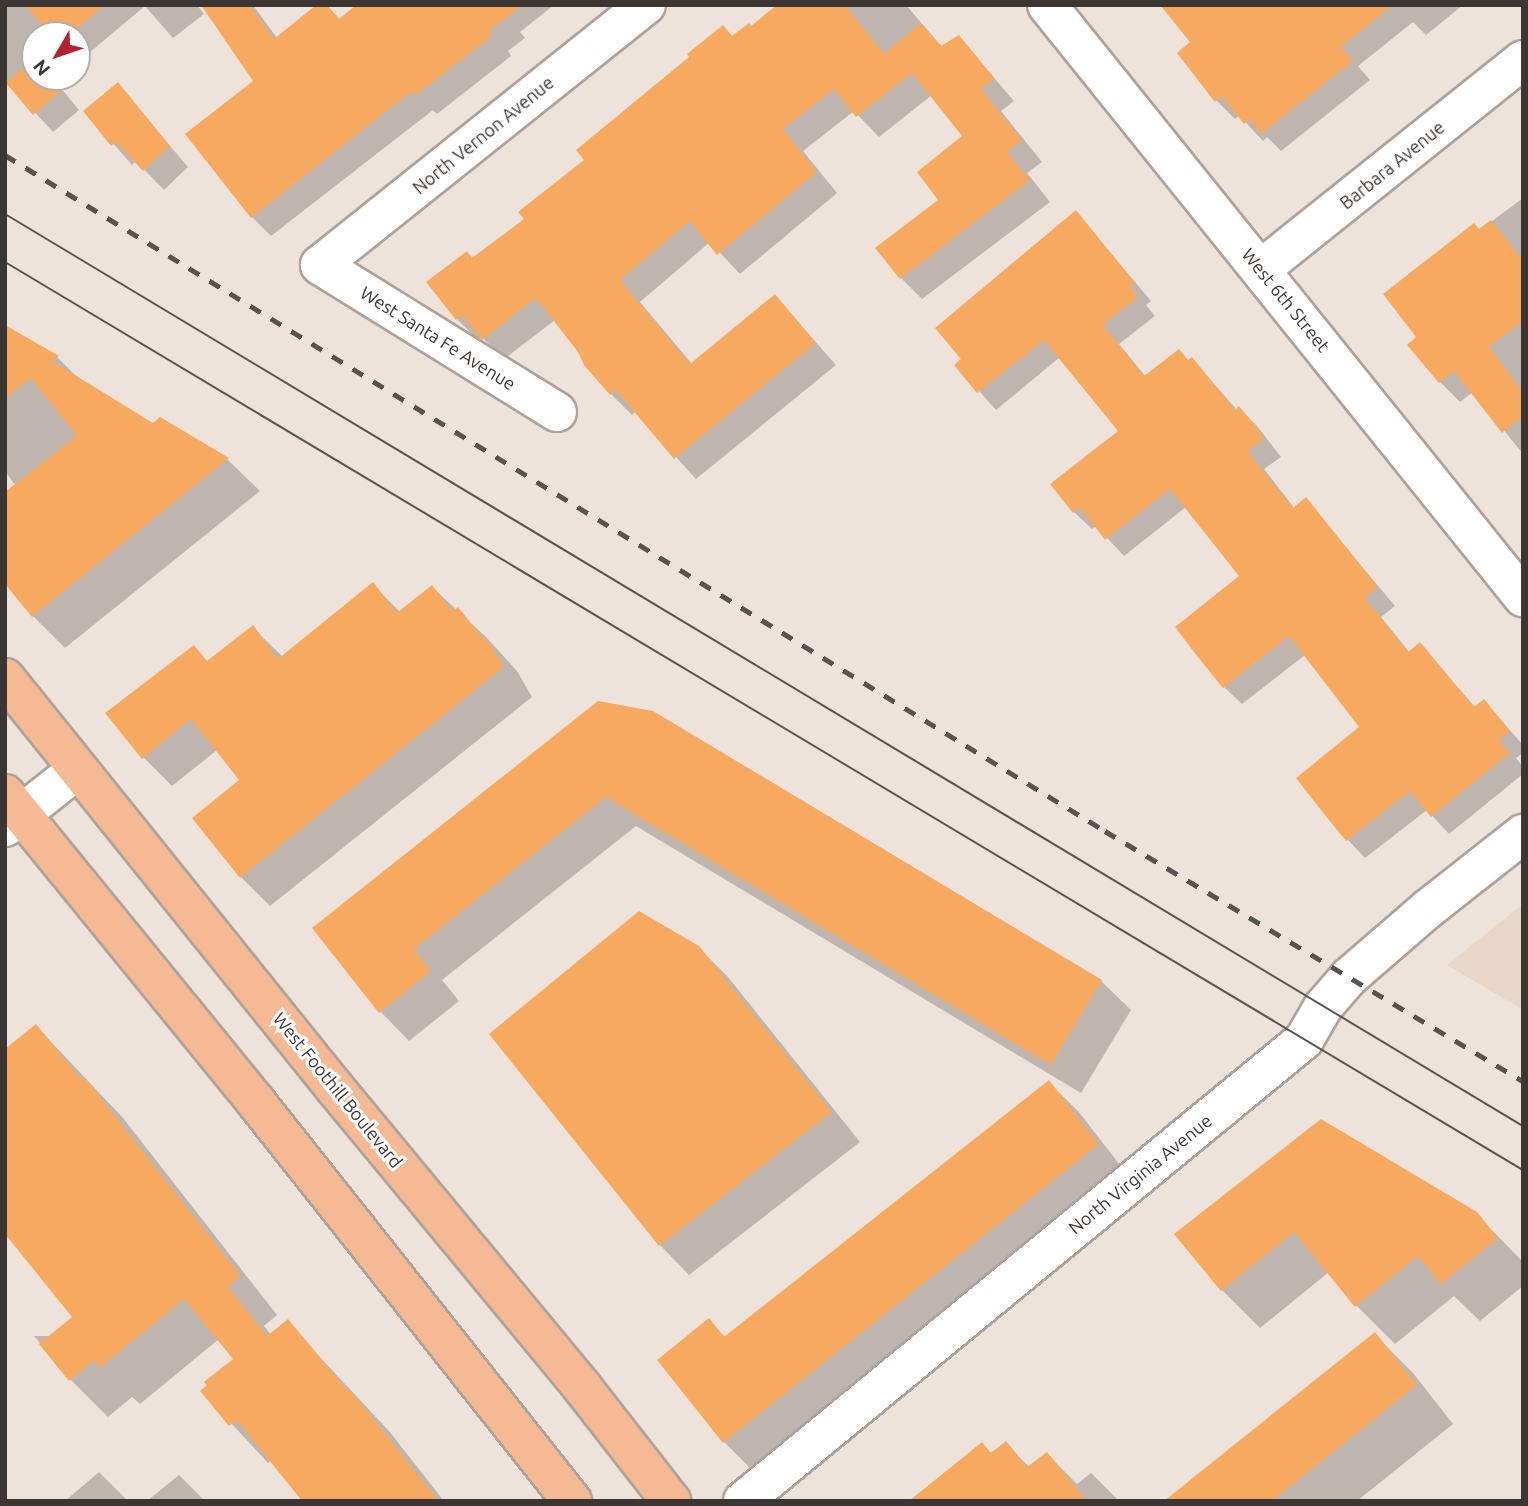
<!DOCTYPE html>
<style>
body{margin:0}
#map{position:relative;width:1528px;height:1506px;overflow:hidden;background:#eee3da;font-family:Ubuntu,sans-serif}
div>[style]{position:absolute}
.built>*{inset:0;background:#e8d7c9}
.shadow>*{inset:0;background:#0003}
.building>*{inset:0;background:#f8a960}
.roads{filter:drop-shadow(2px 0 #aea39b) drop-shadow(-2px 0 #aea39b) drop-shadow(0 2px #aea39b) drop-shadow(0 -2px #aea39b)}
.minor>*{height:38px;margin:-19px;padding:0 19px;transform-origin:19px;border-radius:19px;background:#fff}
.major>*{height:38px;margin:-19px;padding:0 19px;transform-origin:19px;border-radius:19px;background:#f5b994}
.tram>*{height:2px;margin:-1px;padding:0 1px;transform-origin:1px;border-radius:1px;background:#59534f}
.rail>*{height:5px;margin-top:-2.5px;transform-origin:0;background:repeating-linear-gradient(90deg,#59534f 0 12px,transparent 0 24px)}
span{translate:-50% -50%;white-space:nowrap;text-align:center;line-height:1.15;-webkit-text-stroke:6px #fff;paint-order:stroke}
.street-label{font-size:18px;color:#3b3633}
.frame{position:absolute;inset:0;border:7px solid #3b3633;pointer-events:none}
.north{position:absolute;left:21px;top:21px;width:70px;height:70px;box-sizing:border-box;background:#fff;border:2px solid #b1afad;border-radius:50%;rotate:231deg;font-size:19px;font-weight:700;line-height:28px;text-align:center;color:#3b3633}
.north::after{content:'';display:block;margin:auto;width:24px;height:32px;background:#b32230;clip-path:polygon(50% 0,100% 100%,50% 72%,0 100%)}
</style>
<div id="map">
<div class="built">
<div style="clip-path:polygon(1523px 904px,1523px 1010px,1447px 965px)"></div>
</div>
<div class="shadow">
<div style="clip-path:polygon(5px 5px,197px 5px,204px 14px,173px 38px,145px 6px,77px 63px,77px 35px,35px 35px,35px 77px,60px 77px,55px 81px,79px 110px,53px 132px,5px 80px)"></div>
<div style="clip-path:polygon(215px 5px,253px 5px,277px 38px,326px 5px,341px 20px,405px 5px,554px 5px,520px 32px,525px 38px,508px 51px,511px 56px,437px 114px,433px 110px,271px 236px,252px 217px,255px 81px)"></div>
<div style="clip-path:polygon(780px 5px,906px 5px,942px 47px,959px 37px,1014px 101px,1001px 111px,1042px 162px,1027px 173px,1050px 202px,922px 299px,901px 278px,941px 200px,965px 136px,932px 95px,879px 137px,854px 111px,803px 151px,837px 193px,740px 274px,710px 242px,640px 302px,692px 364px,775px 296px,836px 365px,696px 479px,635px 412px,632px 415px,611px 394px,555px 320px,504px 359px,482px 337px,478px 340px,457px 319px,429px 283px,473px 260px,526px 219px,587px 161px,733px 37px,752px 28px)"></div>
<div style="clip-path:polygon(1163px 5px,1463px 5px,1426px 35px,1413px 22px,1358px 66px,1370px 80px,1281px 151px,1267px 137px,1263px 141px,1239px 115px,1235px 119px,1217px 101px,1179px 53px,1193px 42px)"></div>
<div style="clip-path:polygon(118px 85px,188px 167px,164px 190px,136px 161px,132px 165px,85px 111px)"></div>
<div style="clip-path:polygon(1523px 198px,1523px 454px,1473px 392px,1460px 402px,1440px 382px,1419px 338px,1479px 231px)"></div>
<div style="clip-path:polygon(1076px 212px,1151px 301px,1146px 305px,1155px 316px,1119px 344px,1146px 377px,1192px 359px,1237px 410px,1239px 408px,1257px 426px,1281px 457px,1264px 469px,1295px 509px,1306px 500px,1395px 606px,1381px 617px,1410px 653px,1420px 645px,1476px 708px,1484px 701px,1523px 745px,1523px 753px,1516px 758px,1523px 767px,1523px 774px,1449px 834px,1427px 810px,1365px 858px,1348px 840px,1298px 778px,1362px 727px,1305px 655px,1242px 704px,1224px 687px,1242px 577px,1186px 507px,1124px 556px,1096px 526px,1092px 529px,1074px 512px,1121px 431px,1060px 357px,996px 410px,956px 365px)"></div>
<div style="clip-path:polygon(5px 327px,57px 357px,81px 381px,154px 425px,160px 419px,228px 460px,260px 491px,65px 648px,33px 616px,5px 581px,15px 485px,5px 471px)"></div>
<div style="clip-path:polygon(373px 585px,400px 612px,432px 587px,487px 638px,517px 671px,532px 697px,270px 906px,241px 877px,242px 780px,217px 750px,172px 786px,143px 757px,194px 647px,208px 662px,253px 628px,283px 657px)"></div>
<div style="clip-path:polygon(599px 703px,1101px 981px,1131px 1010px,1081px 1093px,636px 826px,442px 980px,459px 1001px,409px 1041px,380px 1011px,315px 928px)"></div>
<div style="clip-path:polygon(698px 947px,728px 977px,860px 1142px,689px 1275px,660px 1245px)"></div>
<div style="clip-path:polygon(36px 1026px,123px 1118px,277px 1315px,264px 1326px,271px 1335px,287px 1322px,389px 1431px,444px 1501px,304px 1501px,272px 1460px,268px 1463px,202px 1392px,235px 1359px,219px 1339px,140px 1404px,132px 1397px,108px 1417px,70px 1379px,34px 1336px,52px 1336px,74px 1317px)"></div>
<div style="clip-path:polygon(1048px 1082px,1078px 1111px,1127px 1174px,753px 1471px,724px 1442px,709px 1321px,726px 1338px)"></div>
<div style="clip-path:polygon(1475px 1213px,1523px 1262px,1523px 1286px,1480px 1321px,1454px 1296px,1395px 1344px,1357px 1306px,1329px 1272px,1260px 1328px,1222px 1290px,1177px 1234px)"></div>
<div style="clip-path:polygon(1375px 1335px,1413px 1373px,1453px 1424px,1357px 1501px,1167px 1501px)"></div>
<div style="clip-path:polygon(1006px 1443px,1030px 1468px,1047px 1454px,1077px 1484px,1091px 1473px,1119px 1501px,911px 1501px)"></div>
<div style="clip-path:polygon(99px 1472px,128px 1501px,65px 1501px)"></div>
<div style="clip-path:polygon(179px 1475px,205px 1501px,147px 1501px)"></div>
</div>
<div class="building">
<div style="clip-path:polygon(25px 5px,105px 5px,69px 35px,50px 35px)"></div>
<div style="clip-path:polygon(201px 5px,250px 5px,274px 39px,316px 5px,327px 5px,339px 19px,356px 5px,523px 5px,489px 31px,492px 36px,416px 95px,412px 91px,251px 218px,185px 134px,253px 81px)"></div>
<div style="clip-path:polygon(777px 5px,845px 5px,884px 54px,921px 23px,941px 46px,959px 35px,995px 79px,981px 89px,1022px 140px,1007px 152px,1030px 180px,900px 279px,875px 248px,938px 200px,917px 172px,962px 136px,912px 73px,856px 117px,834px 89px,783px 129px,817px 172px,717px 255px,690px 221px,620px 280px,690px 364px,775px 294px,816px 343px,674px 459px,616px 390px,610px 395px,584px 365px,578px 352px,536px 298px,482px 340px,462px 315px,456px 320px,426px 282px,467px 251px,472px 258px,524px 219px,518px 212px,584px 160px,576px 150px,689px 57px,687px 54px,723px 25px,732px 36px,749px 23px,751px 26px)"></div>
<div style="clip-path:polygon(1160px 5px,1393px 5px,1341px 47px,1353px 61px,1261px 134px,1250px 119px,1244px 124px,1222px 96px,1215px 102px,1177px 53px,1190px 42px)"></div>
<div style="clip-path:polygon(34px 58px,35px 77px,50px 77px,62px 90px,33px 115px,6px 83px)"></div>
<div style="clip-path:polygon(118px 82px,170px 146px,143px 171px,116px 142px,111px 146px,83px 111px)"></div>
<div style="clip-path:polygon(1076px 210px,1135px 283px,1130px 287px,1138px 297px,1103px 325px,1144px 376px,1179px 349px,1188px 360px,1192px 357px,1235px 410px,1239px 406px,1265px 438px,1248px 451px,1252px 457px,1293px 508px,1306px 497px,1378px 587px,1365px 598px,1408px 652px,1420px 642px,1474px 707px,1484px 699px,1510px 731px,1499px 740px,1510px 753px,1431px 817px,1410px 791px,1346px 841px,1321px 810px,1296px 778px,1359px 727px,1289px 636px,1223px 688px,1197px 656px,1175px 627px,1239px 576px,1170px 489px,1105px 540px,1080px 507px,1073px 513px,1050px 484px,1118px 431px,1044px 340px,977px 393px,954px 365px,961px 359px,935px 328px)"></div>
<div style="clip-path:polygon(1491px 220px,1523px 260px,1523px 321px,1489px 347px,1523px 392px,1523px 416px,1502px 433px,1454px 371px,1439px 383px,1407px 345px,1416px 337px,1383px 294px,1474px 223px,1479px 229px)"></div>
<div style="clip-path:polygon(5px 325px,59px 356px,52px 361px,153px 423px,160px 417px,229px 458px,32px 617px,5px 584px,5px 492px,77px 436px,31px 378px,5px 398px)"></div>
<div style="clip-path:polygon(373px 582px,397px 613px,432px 585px,453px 611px,458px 607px,486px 642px,488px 640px,504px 667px,240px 878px,192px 818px,239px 780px,191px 719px,142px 759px,105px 713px,194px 645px,207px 661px,253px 625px,278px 659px)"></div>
<div style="clip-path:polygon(598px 701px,653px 711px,1102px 980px,1051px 1065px,606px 797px,414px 949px,431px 971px,379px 1013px,312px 928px)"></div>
<div style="clip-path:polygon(639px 911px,699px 946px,832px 1112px,659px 1246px,489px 1034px)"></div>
<div style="clip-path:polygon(36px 1024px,82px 1080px,85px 1078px,241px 1276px,228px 1287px,267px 1336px,288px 1319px,349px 1392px,351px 1391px,439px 1501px,302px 1501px,237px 1420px,229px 1426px,200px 1391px,207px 1385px,204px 1382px,233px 1359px,184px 1299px,100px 1368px,94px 1360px,69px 1381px,39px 1344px,72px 1317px,5px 1234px,5px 1049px)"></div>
<div style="clip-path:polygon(1049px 1080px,1099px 1144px,723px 1443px,657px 1360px,709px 1318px,724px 1337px)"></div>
<div style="clip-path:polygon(1321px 1119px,1477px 1212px,1498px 1238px,1441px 1284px,1418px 1256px,1355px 1307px,1294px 1232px,1221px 1291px,1174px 1234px)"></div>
<div style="clip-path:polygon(1375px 1332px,1417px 1385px,1272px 1501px,1164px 1501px)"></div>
<div style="clip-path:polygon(1006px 1441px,1027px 1467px,1047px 1452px,1087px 1501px,909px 1501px,982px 1442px,991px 1453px)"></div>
</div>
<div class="roads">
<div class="minor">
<div style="left:1047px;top:5px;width:760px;rotate:51.2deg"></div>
<div style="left:1261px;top:269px;width:335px;rotate:-38.6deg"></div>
<div style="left:557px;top:412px;width:279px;rotate:-148.2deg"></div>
<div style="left:320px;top:265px;width:417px;rotate:-38.6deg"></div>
<div style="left:5px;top:827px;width:92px;rotate:-38.4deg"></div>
<div style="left:743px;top:1501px;width:726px;rotate:-39.41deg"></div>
<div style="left:1304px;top:1040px;width:38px;rotate:-60deg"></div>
<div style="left:1323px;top:1007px;width:40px;rotate:-49deg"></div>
<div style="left:1349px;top:977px;width:106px;rotate:-40.8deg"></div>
<div style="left:1429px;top:908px;width:120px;rotate:-38.2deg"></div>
</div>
<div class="major">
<div style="left:5px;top:678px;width:525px;rotate:51.19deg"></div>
<div style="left:334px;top:1087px;width:389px;rotate:50.4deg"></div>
<div style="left:582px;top:1387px;width:145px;rotate:52deg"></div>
<div style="left:5px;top:794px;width:397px;rotate:50.8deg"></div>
<div style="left:256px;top:1102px;width:509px;rotate:51.62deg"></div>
</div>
</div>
<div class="tram">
<div style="left:5px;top:214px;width:1771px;rotate:31deg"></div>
<div style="left:5px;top:262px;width:1769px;rotate:30.89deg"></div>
</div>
<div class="rail">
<div style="left:5px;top:155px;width:1291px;rotate:31.57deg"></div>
<div style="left:1105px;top:831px;width:487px;rotate:30.9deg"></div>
</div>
<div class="street-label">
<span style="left:483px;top:135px;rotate:-39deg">North Vernon Avenue</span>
<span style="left:1392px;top:165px;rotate:-39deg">Barbara Avenue</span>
<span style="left:1286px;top:300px;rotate:51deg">West 6th Street</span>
<span style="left:438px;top:338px;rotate:32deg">West Santa Fe Avenue</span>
<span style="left:338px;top:1090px;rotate:51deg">West Foothill Boulevard</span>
<span style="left:1140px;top:1174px;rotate:-39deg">North Virginia Avenue</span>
</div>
<div class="frame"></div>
<div class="north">N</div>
</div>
